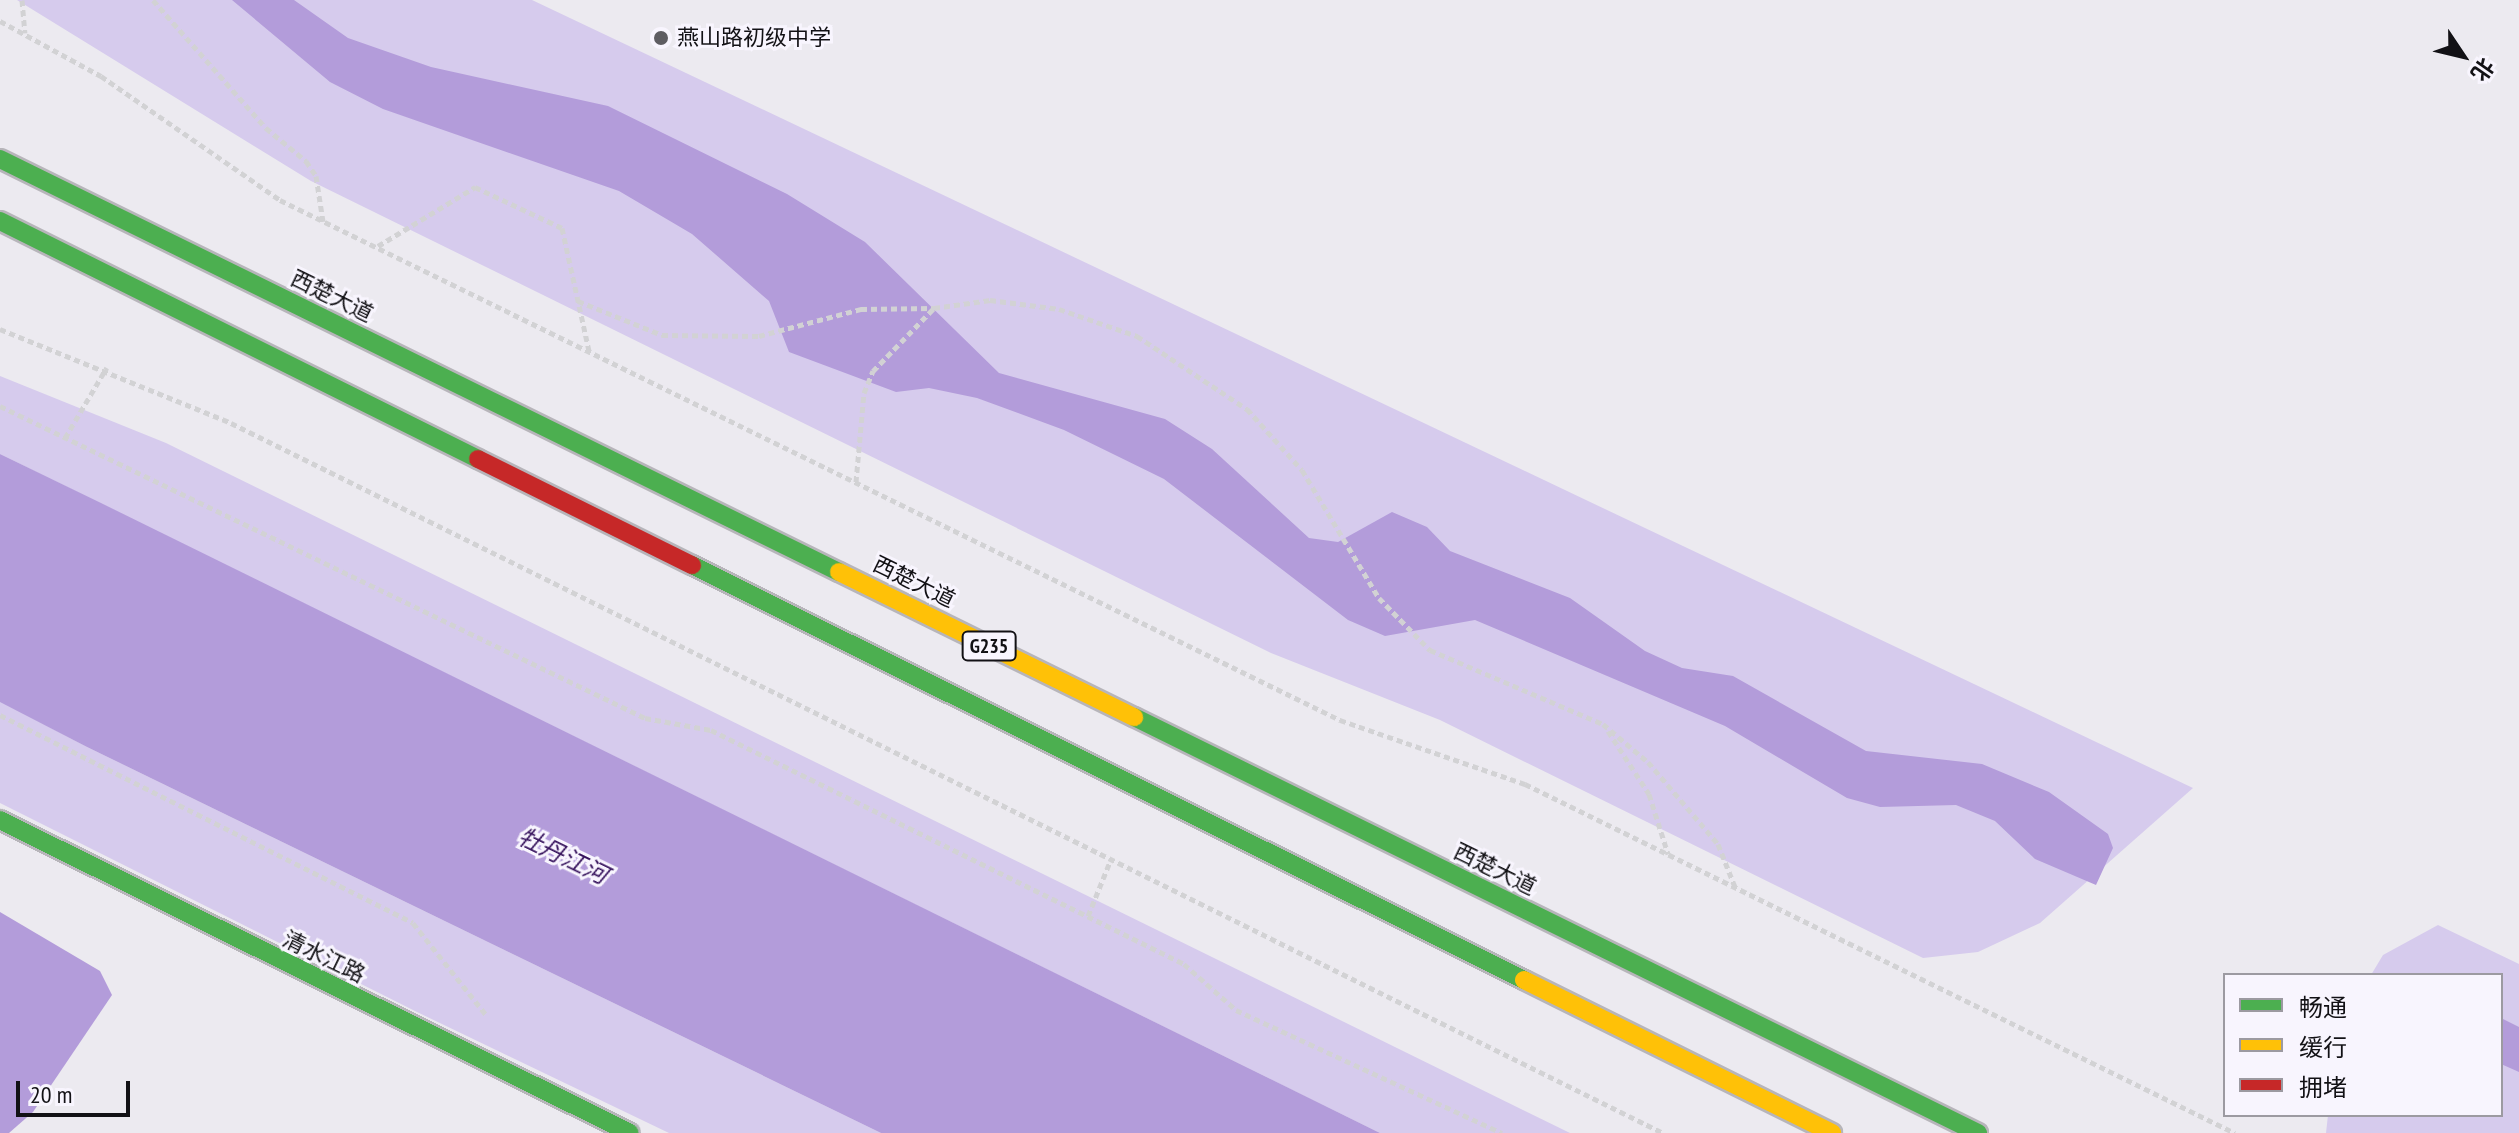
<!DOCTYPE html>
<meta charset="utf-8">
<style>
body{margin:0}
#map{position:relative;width:2519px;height:1133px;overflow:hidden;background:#eceaf0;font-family:"PT Sans Narrow","Noto Sans SC",sans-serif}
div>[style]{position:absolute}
.green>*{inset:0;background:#d6cbed}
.water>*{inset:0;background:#b39cda}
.path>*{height:5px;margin-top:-2.5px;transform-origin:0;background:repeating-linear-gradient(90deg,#d2d2d4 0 6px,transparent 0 10px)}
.roads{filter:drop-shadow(2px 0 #b7b5ba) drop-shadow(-2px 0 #b7b5ba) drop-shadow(0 2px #b7b5ba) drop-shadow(0 -2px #b7b5ba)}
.fast>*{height:18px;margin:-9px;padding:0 9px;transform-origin:9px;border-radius:9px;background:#4caf50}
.slow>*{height:18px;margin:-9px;padding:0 9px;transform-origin:9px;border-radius:9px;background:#ffc107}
.jam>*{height:18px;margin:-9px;padding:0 9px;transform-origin:9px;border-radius:9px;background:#c62828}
.dots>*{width:22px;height:22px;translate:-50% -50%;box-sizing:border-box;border:4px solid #f8f5fe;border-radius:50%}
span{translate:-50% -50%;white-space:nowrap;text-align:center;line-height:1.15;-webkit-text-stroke:6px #f8f5fe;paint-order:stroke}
.shield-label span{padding:2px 6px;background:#f8f5fe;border:2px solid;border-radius:6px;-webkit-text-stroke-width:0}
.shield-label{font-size:20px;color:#121115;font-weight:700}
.poi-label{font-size:22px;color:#121115}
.left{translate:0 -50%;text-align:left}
.street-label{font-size:22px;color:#121115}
.water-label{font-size:24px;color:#35115c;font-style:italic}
.legend{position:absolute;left:2223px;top:973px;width:280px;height:144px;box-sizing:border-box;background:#f8f5fe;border:2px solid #9c9aa1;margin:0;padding:10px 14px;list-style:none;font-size:24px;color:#121115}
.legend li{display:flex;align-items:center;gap:16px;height:40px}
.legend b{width:40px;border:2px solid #9c9aa1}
.north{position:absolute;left:2423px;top:16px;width:80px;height:80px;-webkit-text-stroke:6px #f8f5fe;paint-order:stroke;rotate:125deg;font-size:22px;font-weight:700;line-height:32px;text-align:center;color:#121115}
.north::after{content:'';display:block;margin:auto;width:28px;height:36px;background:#121115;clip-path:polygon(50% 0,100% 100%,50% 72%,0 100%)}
.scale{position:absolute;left:16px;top:1081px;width:114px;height:36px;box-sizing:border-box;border:4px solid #121115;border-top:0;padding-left:10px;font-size:24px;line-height:28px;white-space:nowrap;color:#121115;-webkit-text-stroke:6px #f8f5fe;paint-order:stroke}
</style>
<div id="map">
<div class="green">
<div style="clip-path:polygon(17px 0,532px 0,2193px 788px,2040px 923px,1978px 952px,1923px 958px,1440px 720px,1271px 653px,311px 181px)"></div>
<div style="clip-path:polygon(0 376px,166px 443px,1570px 1133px,1380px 1133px,0 454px)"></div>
<div style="clip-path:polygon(0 701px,87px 747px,881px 1133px,669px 1133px,417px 1012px,0 803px)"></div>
<div style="clip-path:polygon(2438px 925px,2519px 964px,2519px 1133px,2326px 1133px,2328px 1115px,2501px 1115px,2501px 975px,2371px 975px,2383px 955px)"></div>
</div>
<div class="water">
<div style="clip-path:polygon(232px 0,294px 0,348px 38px,431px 67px,608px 106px,787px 194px,865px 242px,999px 373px,1165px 419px,1212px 449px,1309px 538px,1338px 542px,1392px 512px,1427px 527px,1450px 551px,1570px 598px,1645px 651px,1682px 668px,1733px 676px,1866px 751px,1982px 764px,2049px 792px,2108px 834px,2113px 848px,2096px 885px,2035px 859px,1995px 821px,1956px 805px,1880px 807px,1847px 798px,1725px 726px,1475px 620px,1385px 636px,1348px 620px,1164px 479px,1064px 430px,977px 398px,929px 388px,896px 392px,789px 352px,769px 301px,692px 234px,619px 191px,383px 109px,330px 82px)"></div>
<div style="clip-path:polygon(0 454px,101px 503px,1380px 1133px,881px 1133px,87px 747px,0 702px)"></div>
<div style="clip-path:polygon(0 912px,100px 971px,112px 995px,33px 1112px,9px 1133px,0 1133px)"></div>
<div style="clip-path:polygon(2501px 1018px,2519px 1027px,2519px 1072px,2501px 1064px)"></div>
</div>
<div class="path">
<div style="left:22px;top:0;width:33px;rotate:85deg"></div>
<div style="left:153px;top:0;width:171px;rotate:48.6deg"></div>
<div style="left:266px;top:128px;width:52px;rotate:39.5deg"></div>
<div style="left:306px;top:161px;width:18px;rotate:56deg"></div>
<div style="left:316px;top:176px;width:46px;rotate:81.2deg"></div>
<div style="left:0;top:21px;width:115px;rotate:28.6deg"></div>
<div style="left:101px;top:76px;width:218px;rotate:34.7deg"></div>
<div style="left:280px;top:200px;width:1181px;rotate:26.13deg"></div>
<div style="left:1340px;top:720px;width:196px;rotate:19.1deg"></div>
<div style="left:1525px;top:784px;width:791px;rotate:26.18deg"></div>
<div style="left:378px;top:246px;width:114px;rotate:-31.3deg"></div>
<div style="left:475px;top:187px;width:96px;rotate:25.2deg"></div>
<div style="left:562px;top:228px;width:126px;rotate:77.6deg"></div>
<div style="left:578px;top:301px;width:91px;rotate:22deg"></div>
<div style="left:662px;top:335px;width:97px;rotate:0.6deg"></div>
<div style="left:759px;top:336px;width:106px;rotate:-14.8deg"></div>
<div style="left:861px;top:309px;width:73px;rotate:-0.8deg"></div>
<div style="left:0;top:329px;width:249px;rotate:22.1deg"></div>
<div style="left:231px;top:423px;width:1598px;rotate:26.37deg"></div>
<div style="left:0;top:406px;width:716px;rotate:25.81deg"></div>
<div style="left:645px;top:718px;width:67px;rotate:10.3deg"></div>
<div style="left:711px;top:730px;width:528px;rotate:26.32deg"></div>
<div style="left:1184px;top:964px;width:69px;rotate:41.5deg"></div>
<div style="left:1236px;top:1010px;width:293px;rotate:24.8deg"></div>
<div style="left:65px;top:438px;width:82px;rotate:-59.4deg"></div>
<div style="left:856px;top:482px;width:89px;rotate:-84.9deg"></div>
<div style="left:864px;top:393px;width:24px;rotate:-68deg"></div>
<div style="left:873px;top:371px;width:88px;rotate:-45.9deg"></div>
<div style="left:934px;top:308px;width:57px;rotate:-8.1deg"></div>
<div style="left:990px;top:300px;width:70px;rotate:7.4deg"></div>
<div style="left:1059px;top:309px;width:83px;rotate:19.1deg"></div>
<div style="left:1137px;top:336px;width:132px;rotate:33.6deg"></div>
<div style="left:1247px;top:409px;width:82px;rotate:48deg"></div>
<div style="left:1302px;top:470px;width:149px;rotate:59deg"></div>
<div style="left:1379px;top:598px;width:73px;rotate:45.6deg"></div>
<div style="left:1430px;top:650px;width:188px;rotate:23.2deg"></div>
<div style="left:1603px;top:724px;width:59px;rotate:40.2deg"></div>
<div style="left:1648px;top:762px;width:108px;rotate:49.5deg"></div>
<div style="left:1718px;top:844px;width:46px;rotate:68.4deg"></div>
<div style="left:0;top:715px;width:462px;rotate:26.7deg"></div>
<div style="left:413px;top:923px;width:119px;rotate:51.5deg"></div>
<div style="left:1608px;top:731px;width:75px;rotate:56.9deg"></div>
<div style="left:1649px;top:794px;width:63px;rotate:72.4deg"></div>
<div style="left:1088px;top:916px;width:61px;rotate:-68deg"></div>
</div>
<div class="roads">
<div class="fast">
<div style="left:0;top:159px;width:935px;rotate:26.21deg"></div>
<div style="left:0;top:221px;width:534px;rotate:26.47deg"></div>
<div style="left:692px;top:565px;width:930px;rotate:26.51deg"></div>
<div style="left:1134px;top:717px;width:941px;rotate:26.24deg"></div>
<div style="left:0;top:820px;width:703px;rotate:26.42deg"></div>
</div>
<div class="slow">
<div style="left:839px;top:572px;width:329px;rotate:26.2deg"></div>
<div style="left:1524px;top:980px;width:344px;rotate:26.4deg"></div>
</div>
<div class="jam">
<div style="left:478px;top:459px;width:239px;rotate:26.4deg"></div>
</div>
</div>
<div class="dots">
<div style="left:661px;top:38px;background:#5e5d62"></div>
</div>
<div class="shield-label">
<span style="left:989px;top:646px">G235</span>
</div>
<div class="poi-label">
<span class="left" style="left:677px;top:38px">燕山路初级中学</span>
</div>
<div class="street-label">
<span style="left:332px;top:296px;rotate:26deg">西楚大道</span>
<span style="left:914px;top:582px;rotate:26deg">西楚大道</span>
<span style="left:1495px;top:869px;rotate:26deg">西楚大道</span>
<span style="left:324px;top:957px;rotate:26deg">清水江路</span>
</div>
<div class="water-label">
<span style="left:563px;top:856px;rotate:26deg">牡丹江河</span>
</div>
<ul class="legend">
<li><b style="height:10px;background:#4caf50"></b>畅通</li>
<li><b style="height:10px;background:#ffc107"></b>缓行</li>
<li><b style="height:10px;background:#c62828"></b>拥堵</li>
</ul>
<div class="north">北</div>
<div class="scale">20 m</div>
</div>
